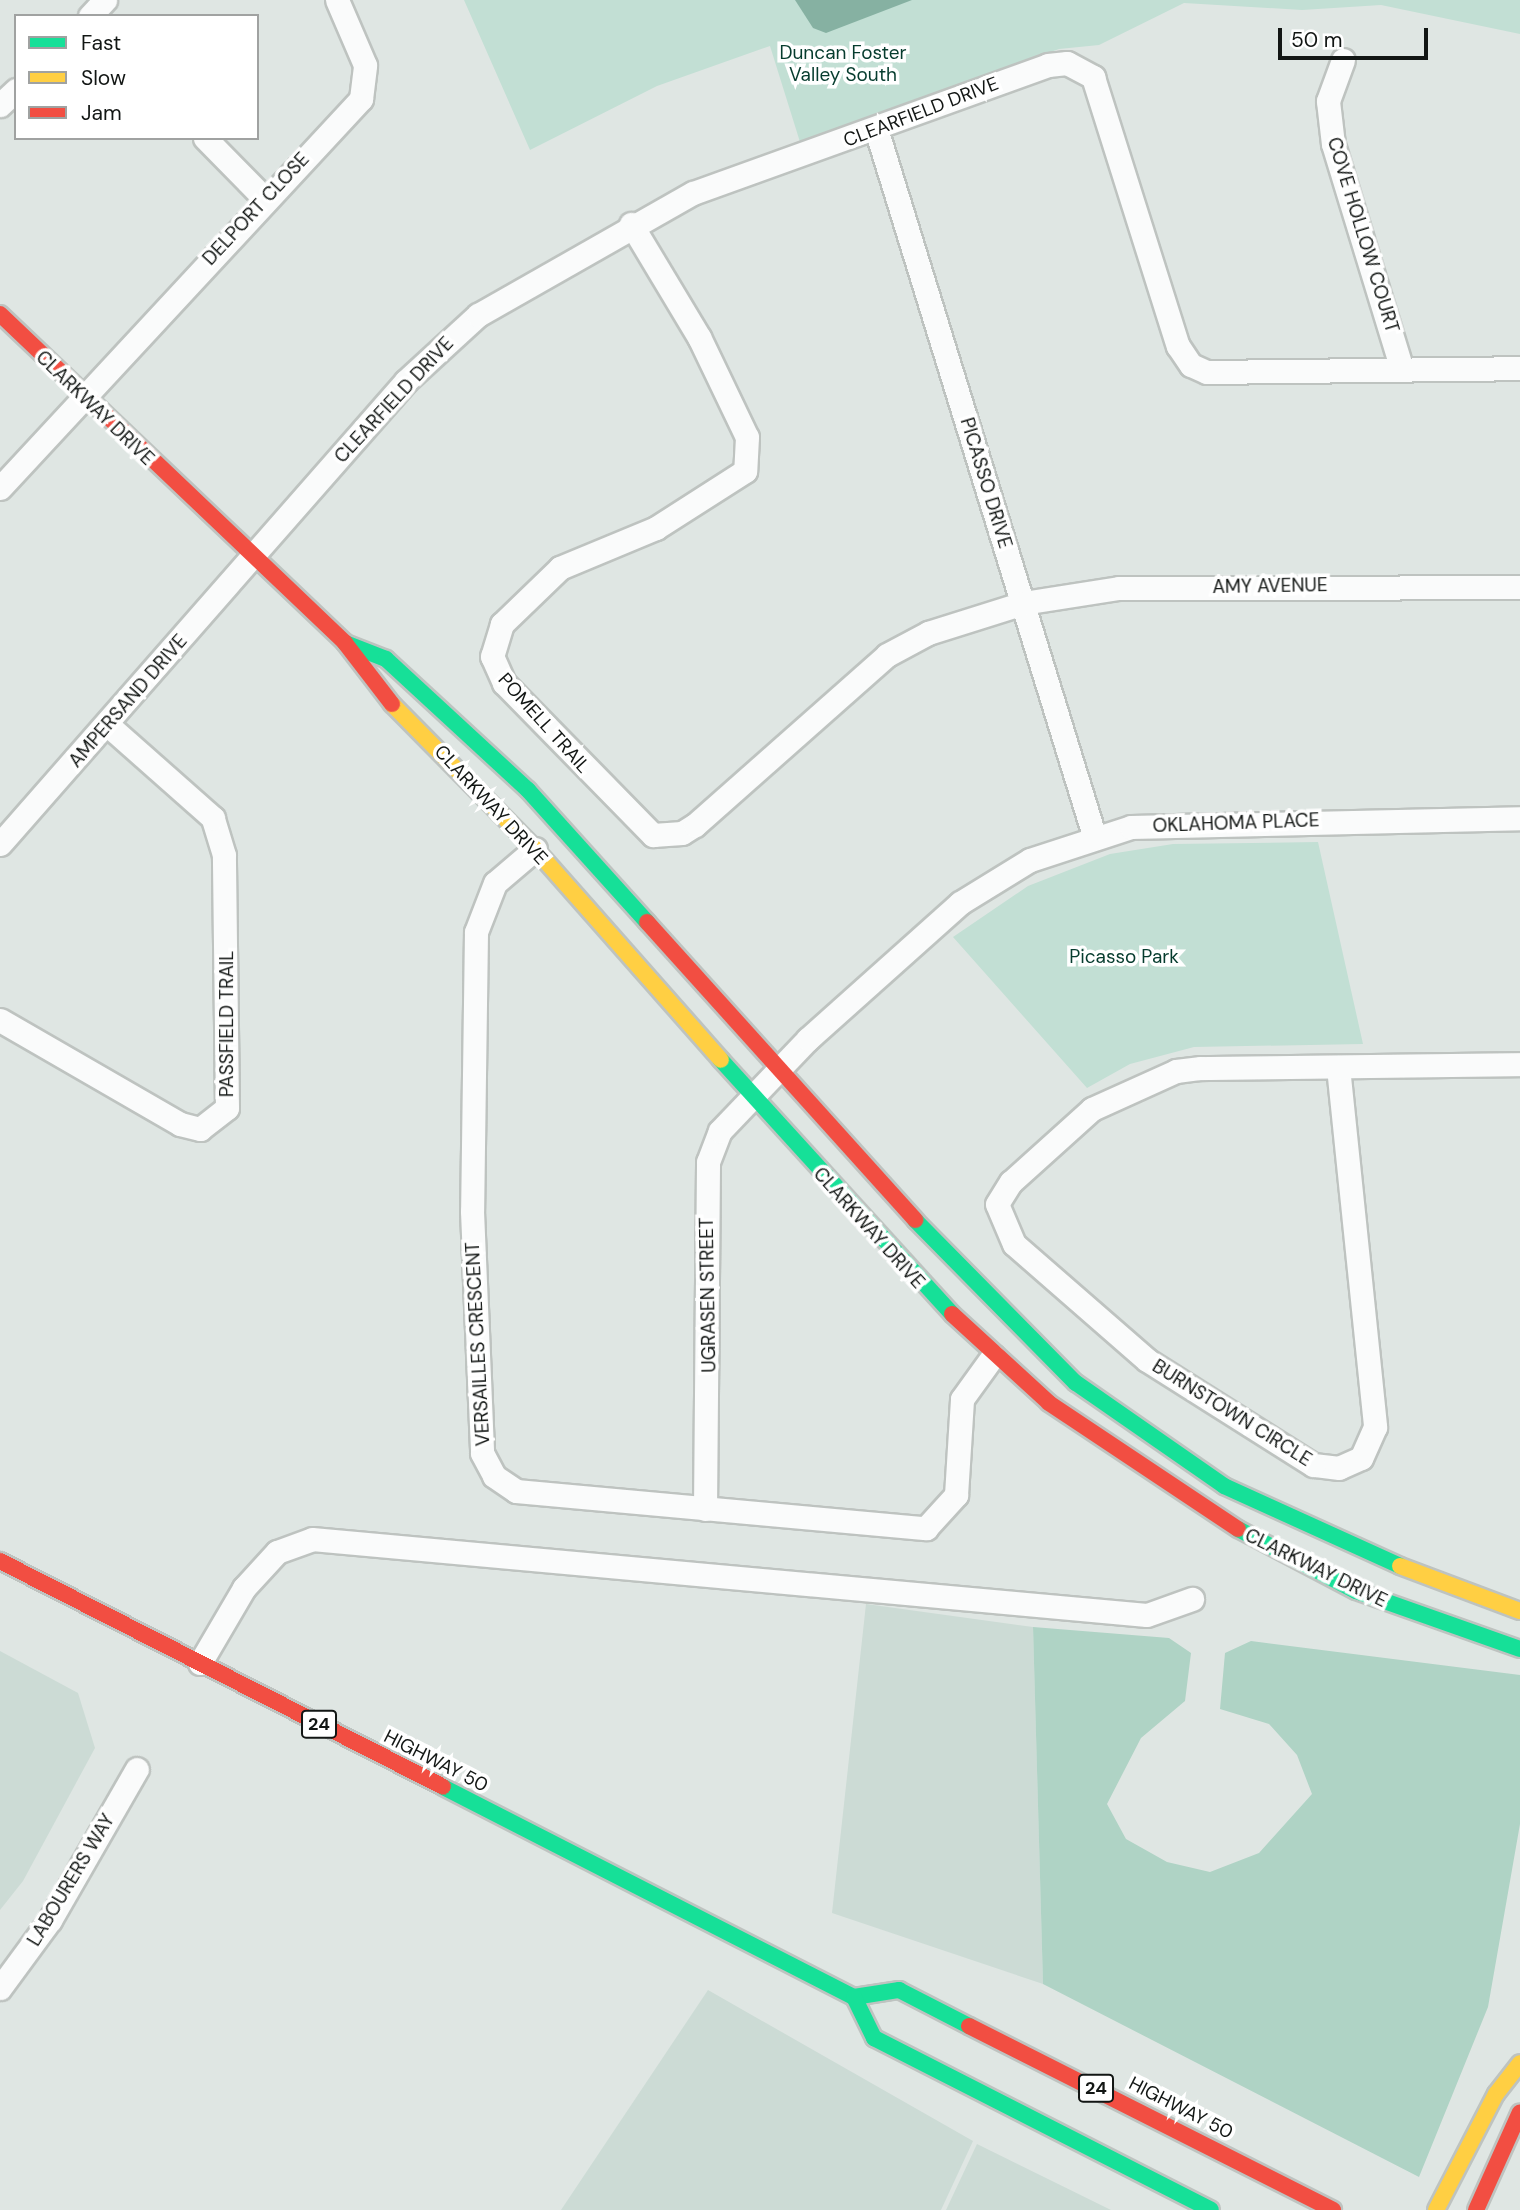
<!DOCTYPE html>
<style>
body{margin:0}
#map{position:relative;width:1520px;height:2210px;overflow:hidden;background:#dfe6e3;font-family:"DM Sans",sans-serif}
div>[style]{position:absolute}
.built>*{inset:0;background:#ccdbd5}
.green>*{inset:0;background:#c2dfd4}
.forest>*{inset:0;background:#afd3c5}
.water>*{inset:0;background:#86b1a2}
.roads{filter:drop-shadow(2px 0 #bec3c0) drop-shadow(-2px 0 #bec3c0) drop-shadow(0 2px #bec3c0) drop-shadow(0 -2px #bec3c0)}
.street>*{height:23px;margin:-11.5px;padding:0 11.5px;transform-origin:11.5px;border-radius:11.5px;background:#fafbfb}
.fast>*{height:16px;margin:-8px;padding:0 8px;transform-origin:8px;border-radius:8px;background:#16e098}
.slow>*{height:16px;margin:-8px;padding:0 8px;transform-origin:8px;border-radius:8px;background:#ffcf43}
.jam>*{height:16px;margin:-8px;padding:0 8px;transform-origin:8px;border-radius:8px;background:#f24e42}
span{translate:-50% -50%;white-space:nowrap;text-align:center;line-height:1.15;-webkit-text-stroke:7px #fff;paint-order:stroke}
.shield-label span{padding:2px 5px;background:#fff;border:2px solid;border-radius:5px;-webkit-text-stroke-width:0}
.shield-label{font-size:18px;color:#121614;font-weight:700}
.park-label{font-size:19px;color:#063c2e}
.street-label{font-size:19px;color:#121614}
.legend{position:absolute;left:14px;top:14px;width:245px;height:126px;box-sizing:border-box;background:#fff;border:2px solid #a0a2a1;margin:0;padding:9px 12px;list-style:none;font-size:21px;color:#121614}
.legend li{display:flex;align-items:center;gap:14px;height:35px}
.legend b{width:35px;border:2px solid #a0a2a1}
.scale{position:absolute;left:1278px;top:28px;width:150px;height:32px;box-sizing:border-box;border:4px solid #121614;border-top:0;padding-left:9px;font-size:21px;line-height:24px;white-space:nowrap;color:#121614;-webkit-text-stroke:5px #fff;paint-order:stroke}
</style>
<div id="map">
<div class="built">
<div style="clip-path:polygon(866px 1604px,1033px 1627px,1043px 1984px,832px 1913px)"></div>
<div style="clip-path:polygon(0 1651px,78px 1693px,95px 1748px,23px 1881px,0 1910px)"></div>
<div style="clip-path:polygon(708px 1990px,973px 2141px,941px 2210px,561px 2210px)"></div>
<div style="clip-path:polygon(977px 2144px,1111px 2210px,946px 2210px)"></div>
</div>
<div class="green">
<div style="clip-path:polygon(464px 0,1520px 0,1520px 34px,1381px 5px,1302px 10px,1184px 3px,1099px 45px,1059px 49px,800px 142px,770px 46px,657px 86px,530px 150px)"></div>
<div style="clip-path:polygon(1318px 842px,1363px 1044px,1194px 1047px,1130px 1064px,1087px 1088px,953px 937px,1028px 886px,1110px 854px,1173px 844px)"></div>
</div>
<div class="forest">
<div style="clip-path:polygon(1033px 1627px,1169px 1638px,1191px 1653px,1185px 1701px,1141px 1738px,1107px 1804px,1126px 1839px,1167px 1862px,1210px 1872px,1259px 1853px,1312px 1794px,1297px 1755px,1269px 1724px,1220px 1709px,1225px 1653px,1251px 1641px,1520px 1675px,1520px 1824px,1488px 2007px,1419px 2177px,1043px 1984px)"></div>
</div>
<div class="water">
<div style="clip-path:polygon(795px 0,912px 0,826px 33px,813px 28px)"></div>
</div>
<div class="roads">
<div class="street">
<div style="left:90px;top:16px;width:22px;rotate:-47deg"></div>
<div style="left:1343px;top:60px;width:44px;rotate:110.1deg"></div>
<div style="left:1328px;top:101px;width:43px;rotate:83.4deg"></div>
<div style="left:1333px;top:144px;width:236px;rotate:73deg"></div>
<div style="left:0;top:105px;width:22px;rotate:-43deg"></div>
<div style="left:877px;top:132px;width:736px;rotate:72.85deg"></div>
<div style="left:205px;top:138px;width:86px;rotate:45.5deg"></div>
<div style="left:631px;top:224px;width:132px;rotate:59deg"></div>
<div style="left:699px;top:337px;width:111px;rotate:64.4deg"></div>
<div style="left:747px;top:437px;width:34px;rotate:93deg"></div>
<div style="left:745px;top:471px;width:106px;rotate:147.4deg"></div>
<div style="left:656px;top:528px;width:104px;rotate:157.4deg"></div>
<div style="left:560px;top:568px;width:81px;rotate:136deg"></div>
<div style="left:502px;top:624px;width:34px;rotate:107deg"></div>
<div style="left:492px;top:656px;width:30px;rotate:66deg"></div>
<div style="left:504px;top:683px;width:213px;rotate:45.6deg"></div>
<div style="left:653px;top:835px;width:29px;rotate:-4deg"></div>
<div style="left:682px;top:833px;width:15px;rotate:-32deg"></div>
<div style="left:695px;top:825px;width:256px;rotate:-41.5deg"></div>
<div style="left:887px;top:655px;width:47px;rotate:-28.2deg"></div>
<div style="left:928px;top:633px;width:100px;rotate:-17.5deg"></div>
<div style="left:1023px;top:603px;width:97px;rotate:-8.9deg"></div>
<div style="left:1119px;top:588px;width:401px;rotate:-0.1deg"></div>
<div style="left:0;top:488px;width:531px;rotate:-47.14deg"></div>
<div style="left:361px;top:99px;width:34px;rotate:-83deg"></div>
<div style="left:365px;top:65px;width:71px;rotate:-113.3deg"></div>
<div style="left:0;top:844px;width:616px;rotate:-48.75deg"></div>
<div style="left:406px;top:381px;width:98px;rotate:-42.5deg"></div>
<div style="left:478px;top:315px;width:247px;rotate:-29.6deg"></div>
<div style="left:693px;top:193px;width:377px;rotate:-19.8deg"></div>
<div style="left:1048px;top:65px;width:19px;rotate:-6deg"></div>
<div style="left:1067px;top:63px;width:30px;rotate:28deg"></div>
<div style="left:1093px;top:77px;width:282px;rotate:72.5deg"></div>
<div style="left:1178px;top:346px;width:23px;rotate:56deg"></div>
<div style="left:1191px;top:365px;width:17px;rotate:24deg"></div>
<div style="left:1207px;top:372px;width:313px;rotate:-0.7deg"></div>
<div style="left:535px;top:849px;width:52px;rotate:139.6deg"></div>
<div style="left:495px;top:883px;width:53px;rotate:111.2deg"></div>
<div style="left:476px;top:932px;width:279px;rotate:90.8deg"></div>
<div style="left:472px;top:1211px;width:242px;rotate:87.6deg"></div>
<div style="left:482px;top:1453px;width:26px;rotate:62deg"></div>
<div style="left:494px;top:1476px;width:27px;rotate:34deg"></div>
<div style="left:516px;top:1491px;width:412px;rotate:5.2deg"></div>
<div style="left:926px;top:1528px;width:45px;rotate:-47.7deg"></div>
<div style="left:956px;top:1495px;width:96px;rotate:-86.4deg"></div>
<div style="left:962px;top:1399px;width:53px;rotate:-54.2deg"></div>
<div style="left:0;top:1020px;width:208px;rotate:30deg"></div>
<div style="left:180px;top:1124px;width:21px;rotate:14deg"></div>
<div style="left:200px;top:1129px;width:34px;rotate:-38deg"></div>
<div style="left:227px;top:1108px;width:253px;rotate:-90.7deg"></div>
<div style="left:224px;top:855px;width:39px;rotate:-107deg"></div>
<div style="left:213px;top:818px;width:140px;rotate:-138.5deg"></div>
<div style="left:1338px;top:1067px;width:362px;rotate:84.1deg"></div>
<div style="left:1375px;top:1427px;width:34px;rotate:114deg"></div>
<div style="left:1361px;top:1458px;width:24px;rotate:156deg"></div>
<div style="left:1339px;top:1468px;width:26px;rotate:-173deg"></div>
<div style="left:1313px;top:1465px;width:196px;rotate:-147.7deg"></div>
<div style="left:1147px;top:1360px;width:176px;rotate:-138.9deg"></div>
<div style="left:1014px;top:1244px;width:43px;rotate:-113deg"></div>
<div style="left:997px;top:1204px;width:26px;rotate:-58deg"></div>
<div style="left:1011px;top:1182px;width:109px;rotate:-42deg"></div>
<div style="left:1092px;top:1109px;width:92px;rotate:-24.3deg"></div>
<div style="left:1176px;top:1071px;width:25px;rotate:-7deg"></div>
<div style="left:1201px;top:1068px;width:319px;rotate:-0.7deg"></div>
<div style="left:705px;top:1509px;width:347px;rotate:-89.5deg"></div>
<div style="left:708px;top:1162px;width:33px;rotate:-69deg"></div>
<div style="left:720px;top:1131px;width:127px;rotate:-46.3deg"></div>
<div style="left:808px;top:1039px;width:204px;rotate:-41.8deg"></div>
<div style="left:960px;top:903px;width:82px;rotate:-31.6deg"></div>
<div style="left:1030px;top:860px;width:106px;rotate:-18.1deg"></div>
<div style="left:1131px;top:827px;width:389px;rotate:-1.3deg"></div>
<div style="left:200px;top:1663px;width:87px;rotate:-59.6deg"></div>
<div style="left:244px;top:1588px;width:49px;rotate:-47.5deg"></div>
<div style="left:277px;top:1552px;width:37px;rotate:-20deg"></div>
<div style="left:312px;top:1539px;width:838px;rotate:5.2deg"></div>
<div style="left:1147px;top:1615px;width:48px;rotate:-19.6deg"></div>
<div style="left:0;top:1988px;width:84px;rotate:-53.7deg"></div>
<div style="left:50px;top:1920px;width:174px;rotate:-60.1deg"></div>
</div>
<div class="fast">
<div style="left:345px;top:643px;width:44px;rotate:21.3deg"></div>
<div style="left:386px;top:659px;width:193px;rotate:42.7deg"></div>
<div style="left:528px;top:790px;width:178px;rotate:48deg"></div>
<div style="left:721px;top:1060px;width:343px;rotate:47.7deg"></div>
<div style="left:915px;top:1220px;width:229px;rotate:45.4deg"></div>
<div style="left:1076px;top:1383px;width:180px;rotate:34.8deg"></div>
<div style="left:1224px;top:1486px;width:193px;rotate:24.4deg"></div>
<div style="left:1238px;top:1529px;width:133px;rotate:27.7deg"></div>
<div style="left:1356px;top:1591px;width:174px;rotate:19.5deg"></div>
<div style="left:443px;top:1787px;width:462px;rotate:27.1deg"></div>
<div style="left:854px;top:1997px;width:46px;rotate:-8.8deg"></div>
<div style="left:899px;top:1990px;width:79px;rotate:27.2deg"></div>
<div style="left:854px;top:1997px;width:46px;rotate:64deg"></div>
<div style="left:874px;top:2038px;width:378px;rotate:27deg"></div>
</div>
<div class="slow">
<div style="left:392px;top:704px;width:204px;rotate:45.4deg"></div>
<div style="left:535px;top:849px;width:281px;rotate:48.6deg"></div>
<div style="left:1400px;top:1566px;width:128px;rotate:20.6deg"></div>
<div style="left:1436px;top:2210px;width:131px;rotate:-62.7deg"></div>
<div style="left:1496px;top:2094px;width:39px;rotate:-52deg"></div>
</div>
<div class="jam">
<div style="left:0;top:314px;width:477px;rotate:43.6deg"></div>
<div style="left:345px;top:643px;width:77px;rotate:52.4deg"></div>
<div style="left:647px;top:922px;width:401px;rotate:48deg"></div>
<div style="left:952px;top:1314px;width:132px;rotate:42.5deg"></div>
<div style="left:1049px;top:1403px;width:227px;rotate:33.7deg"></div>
<div style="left:0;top:1561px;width:497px;rotate:27deg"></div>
<div style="left:969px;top:2026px;width:408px;rotate:26.8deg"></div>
<div style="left:1476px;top:2210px;width:107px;rotate:-65.8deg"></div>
</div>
</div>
<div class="shield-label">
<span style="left:319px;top:1724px">24</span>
<span style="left:1096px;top:2088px">24</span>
</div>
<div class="park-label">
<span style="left:843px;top:64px">Duncan Foster<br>Valley South</span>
<span style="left:1124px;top:957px">Picasso Park</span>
</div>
<div class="street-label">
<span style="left:921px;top:112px;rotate:-21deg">CLEARFIELD DRIVE</span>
<span style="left:256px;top:209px;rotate:-47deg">DELPORT CLOSE</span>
<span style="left:1363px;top:235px;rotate:73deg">COVE HOLLOW COURT</span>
<span style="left:394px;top:400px;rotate:-47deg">CLEARFIELD DRIVE</span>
<span style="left:95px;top:408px;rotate:44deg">CLARKWAY DRIVE</span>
<span style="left:986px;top:483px;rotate:73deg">PICASSO DRIVE</span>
<span style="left:1270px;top:586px;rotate:-1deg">AMY AVENUE</span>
<span style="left:128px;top:701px;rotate:-49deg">AMPERSAND DRIVE</span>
<span style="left:544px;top:723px;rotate:48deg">POMELL TRAIL</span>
<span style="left:491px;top:805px;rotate:47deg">CLARKWAY DRIVE</span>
<span style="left:1236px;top:823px;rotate:-2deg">OKLAHOMA PLACE</span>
<span style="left:227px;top:1024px;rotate:-90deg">PASSFIELD TRAIL</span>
<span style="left:869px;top:1228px;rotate:48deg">CLARKWAY DRIVE</span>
<span style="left:708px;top:1295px;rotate:-91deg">UGRASEN STREET</span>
<span style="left:478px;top:1344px;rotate:-93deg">VERSAILLES CRESCENT</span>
<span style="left:1232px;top:1413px;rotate:32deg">BURNSTOWN CIRCLE</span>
<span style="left:1316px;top:1568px;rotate:26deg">CLARKWAY DRIVE</span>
<span style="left:436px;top:1761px;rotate:27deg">HIGHWAY 50</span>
<span style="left:71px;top:1880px;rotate:-59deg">LABOURERS WAY</span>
<span style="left:1181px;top:2108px;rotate:27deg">HIGHWAY 50</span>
</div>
<ul class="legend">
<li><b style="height:9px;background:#16e098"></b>Fast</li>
<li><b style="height:9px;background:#ffcf43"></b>Slow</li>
<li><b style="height:9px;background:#f24e42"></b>Jam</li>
</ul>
<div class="scale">50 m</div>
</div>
